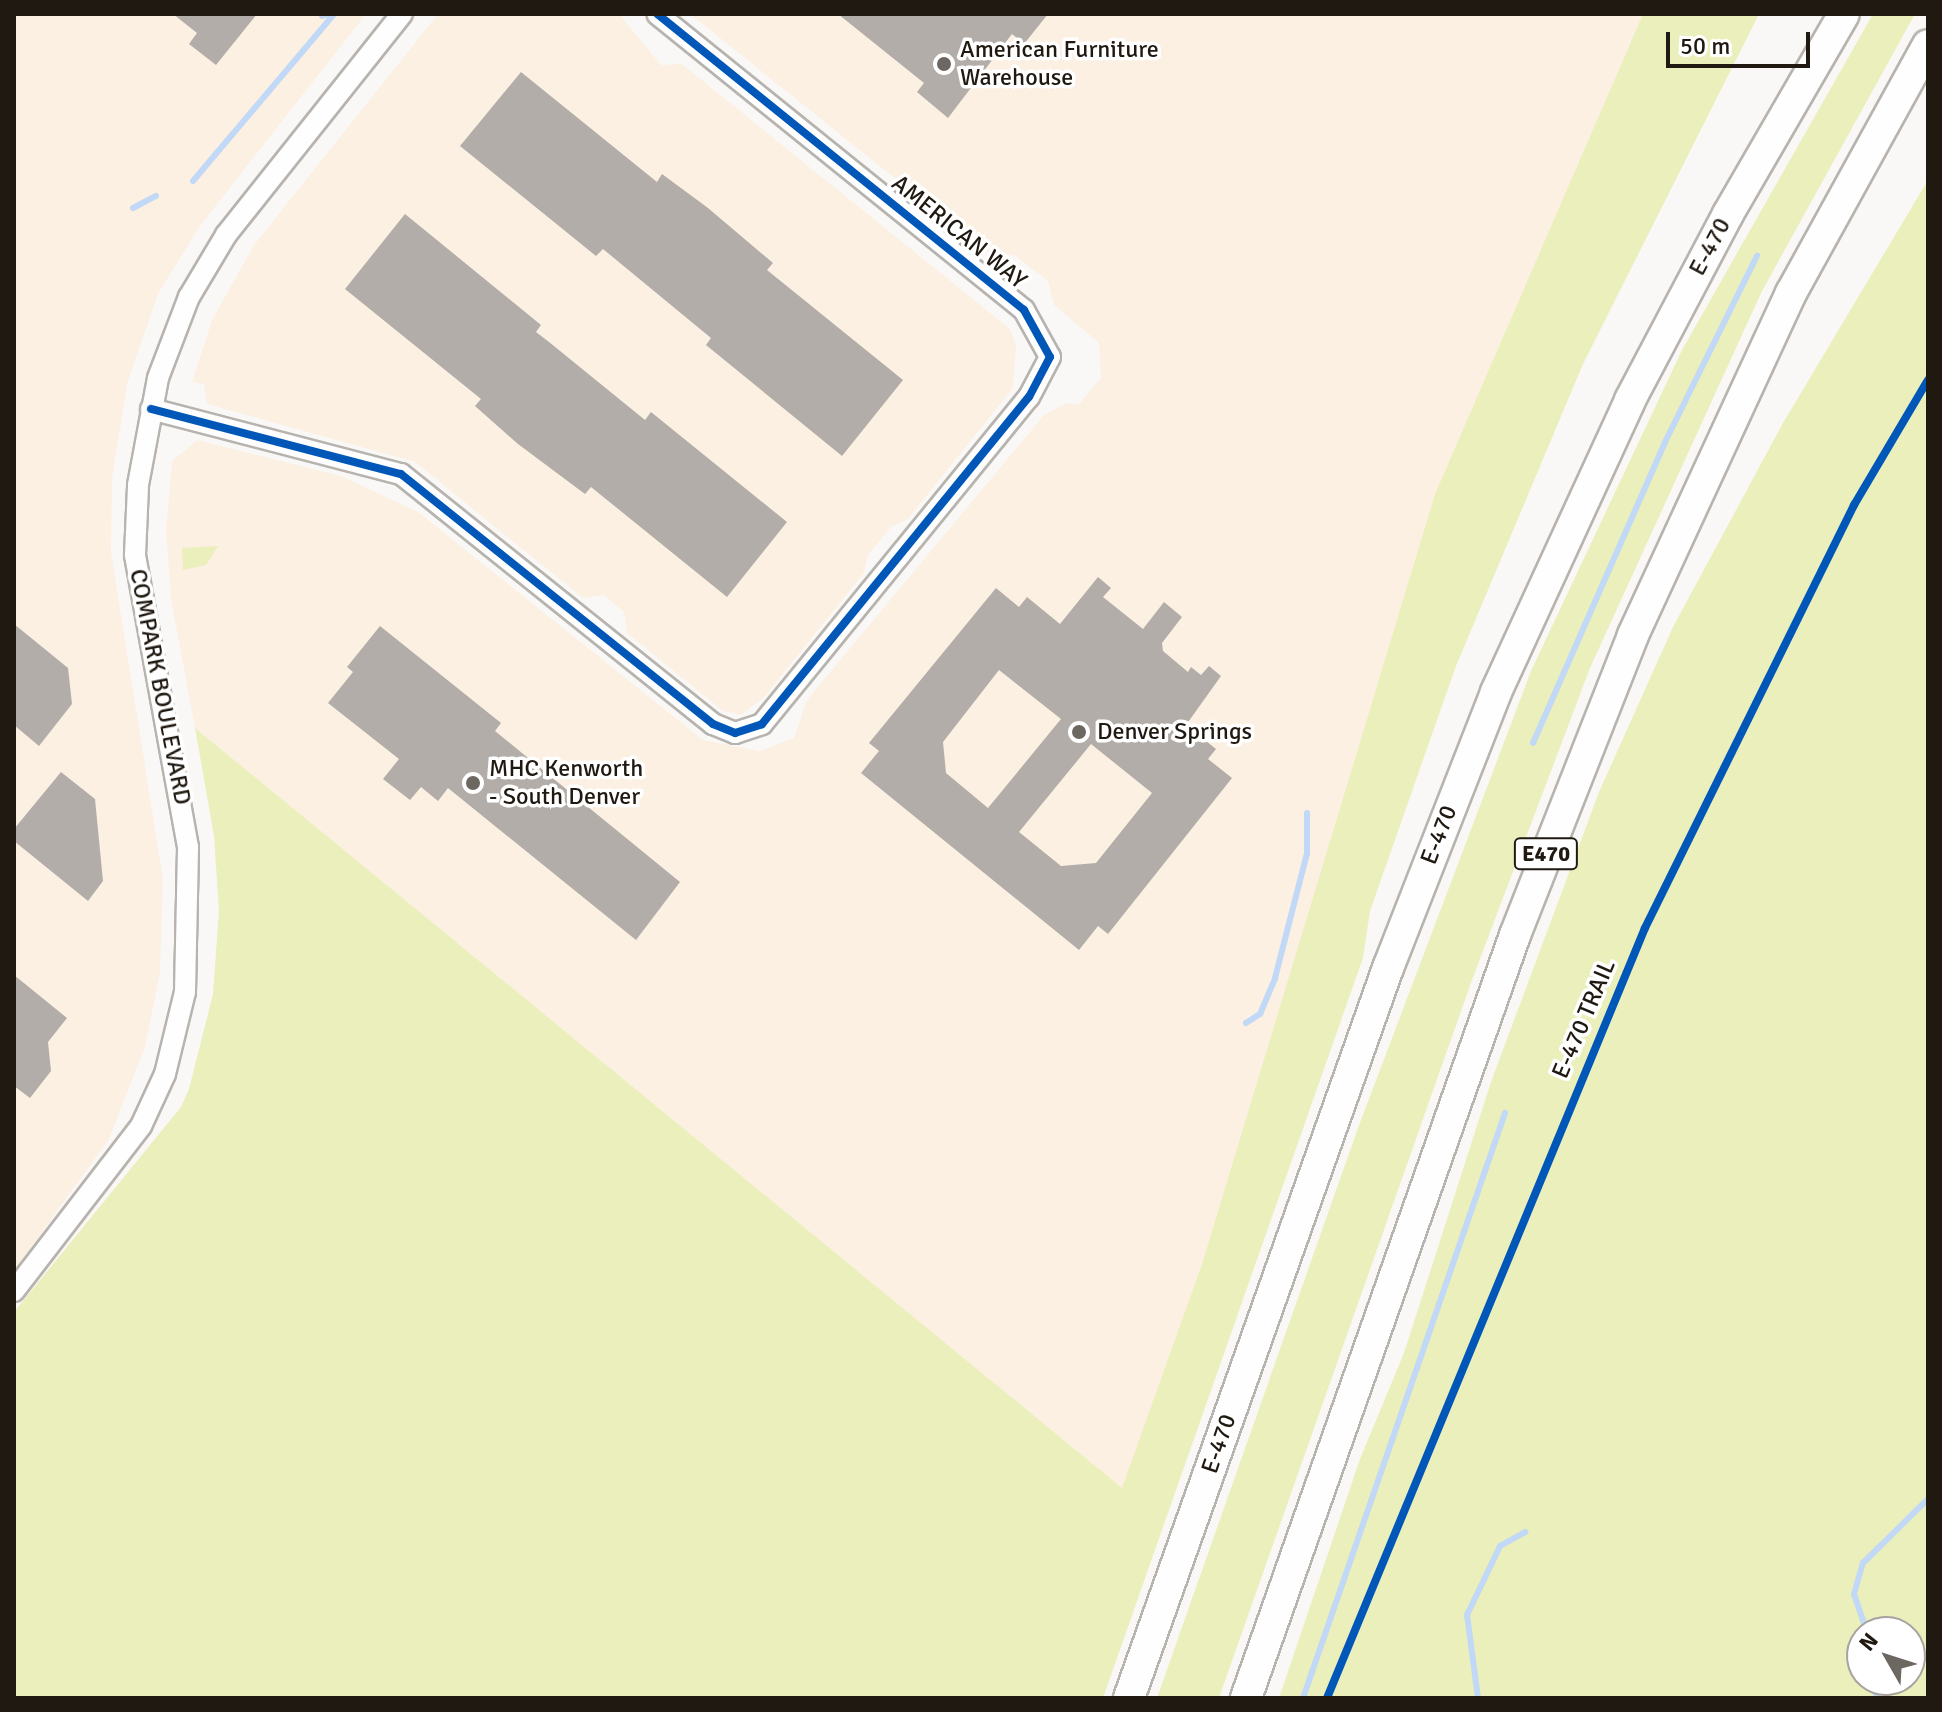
<!DOCTYPE html>
<style>
body{margin:0}
#map{position:relative;width:1942px;height:1712px;overflow:hidden;background:#faf8f6;font-family:Signika,sans-serif}
div>[style]{position:absolute}
.built>*{inset:0;background:#fbf0e2}
.green>*{inset:0;background:#ebefbb}
.stream>*{height:6px;margin:-3px;padding:0 3px;transform-origin:3px;border-radius:3px;background:#c1d8f7}
.building>*{inset:0;background:#b2ada9}
.roads{filter:drop-shadow(2px 0 #b7b3ae) drop-shadow(-2px 0 #b7b3ae) drop-shadow(0 2px #b7b3ae) drop-shadow(0 -2px #b7b3ae)}
.minor>*{height:20px;margin:-10px;padding:0 10px;transform-origin:10px;border-radius:10px;background:#fefefe}
.highway>*{height:30px;margin:-15px;padding:0 15px;transform-origin:15px;border-radius:15px;background:#fefefe}
.cycleway>*{height:8px;margin:-4px;padding:0 4px;transform-origin:4px;border-radius:4px;background:#0057b8}
.dots>*{width:22px;height:22px;translate:-50% -50%;box-sizing:border-box;border:4px solid #fff;border-radius:50%}
span{translate:-50% -50%;white-space:nowrap;text-align:center;line-height:1.15;-webkit-text-stroke:7px #fff;paint-order:stroke}
.shield-label span{padding:2px 6px;background:#fff;border:2px solid;border-radius:6px;-webkit-text-stroke-width:0}
.shield-label{font-size:22px;color:#201911;font-weight:700}
.poi-label{font-size:24px;color:#201911}
.left{translate:0 -50%;text-align:left}
.street-label{font-size:24px;color:#201911}
.frame{position:absolute;inset:0;border:16px solid #201911;pointer-events:none}
.north{position:absolute;left:1846px;top:1616px;width:80px;height:80px;box-sizing:border-box;background:#fff;border:2px solid #a6a3a0;border-radius:50%;rotate:309deg;font-size:22px;font-weight:700;line-height:32px;text-align:center;color:#201911}
.north::after{content:'';display:block;margin:auto;width:28px;height:36px;background:#6c6761;clip-path:polygon(50% 0,100% 100%,50% 72%,0 100%)}
.scale{position:absolute;left:1666px;top:32px;width:144px;height:36px;box-sizing:border-box;border:4px solid #201911;border-top:0;padding-left:10px;font-size:24px;line-height:28px;white-space:nowrap;color:#201911;-webkit-text-stroke:6px #fff;paint-order:stroke}
</style>
<div id="map">
<div class="built">
<div style="clip-path:polygon(14px 14px,366px 14px,200px 226px,158px 294px,128px 381px,112px 478px,111px 552px,163px 879px,160px 973px,145px 1047px,109px 1139px,14px 1271px)"></div>
<div style="clip-path:polygon(438px 14px,619px 14px,661px 65px,682px 64px,1010px 329px,1016px 345px,1013px 388px,907px 520px,891px 527px,868px 555px,864px 573px,764px 697px,741px 715px,723px 711px,627px 633px,624px 612px,603px 595px,583px 598px,415px 462px,207px 404px,204px 384px,192px 382px,212px 320px,254px 245px)"></div>
<div style="clip-path:polygon(690px 14px,1643px 14px,1435px 494px,1202px 1264px,1122px 1489px,195px 728px,171px 599px,166px 530px,172px 461px,197px 440px,341px 476px,418px 512px,703px 740px,760px 751px,794px 738px,807px 700px,1044px 415px,1066px 403px,1078px 405px,1101px 378px,1099px 343px,1054px 305px,1048px 281px,1014px 255px,988px 253px)"></div>
</div>
<div class="green">
<div style="clip-path:polygon(1643px 14px,1759px 14px,1583px 364px,1456px 666px,1370px 911px,1363px 958px,1338px 1029px,1103px 1698px,14px 1698px,14px 1312px,181px 1107px,189px 1089px,213px 994px,219px 911px,214px 836px,195px 728px,1122px 1488px,1202px 1264px,1435px 494px)"></div>
<div style="clip-path:polygon(1873px 14px,1915px 14px,1762px 291px,1590px 668px,1472px 980px,1219px 1698px,1157px 1698px,1358px 1128px,1531px 671px,1682px 350px)"></div>
<div style="clip-path:polygon(evenodd,1928px 180px,1928px 1698px,1279px 1698px,1360px 1459px,1404px 1353px,1491px 1082px,1599px 792px,1673px 627px,1783px 423px,1928px 180px,1910px 1632px,1910px 1680px,1862px 1680px,1862px 1632px,1910px 1632px)"></div>
<div style="clip-path:polygon(218px 546px,206px 565px,183px 570px,182px 548px)"></div>
</div>
<div class="stream">
<div style="left:322px;top:16px;width:6px;rotate:-18deg"></div>
<div style="left:193px;top:181px;width:219px;rotate:-49.8deg"></div>
<div style="left:133px;top:208px;width:26px;rotate:-28deg"></div>
<div style="left:1533px;top:743px;width:329px;rotate:-66.3deg"></div>
<div style="left:1665px;top:442px;width:208px;rotate:-63.7deg"></div>
<div style="left:1246px;top:1023px;width:17px;rotate:-33deg"></div>
<div style="left:1260px;top:1014px;width:39px;rotate:-67deg"></div>
<div style="left:1275px;top:978px;width:129px;rotate:-75.6deg"></div>
<div style="left:1307px;top:853px;width:40px;rotate:-90deg"></div>
<div style="left:1867px;top:1632px;width:40px;rotate:-108.9deg"></div>
<div style="left:1854px;top:1594px;width:32px;rotate:-74deg"></div>
<div style="left:1863px;top:1563px;width:91px;rotate:-44.6deg"></div>
<div style="left:1874px;top:1680px;width:18px;rotate:81deg"></div>
<div style="left:1303px;top:1698px;width:619px;rotate:-70.95deg"></div>
<div style="left:1478px;top:1698px;width:84px;rotate:-97.5deg"></div>
<div style="left:1467px;top:1615px;width:76px;rotate:-64.4deg"></div>
<div style="left:1500px;top:1546px;width:29px;rotate:-29deg"></div>
</div>
<div class="building">
<div style="clip-path:polygon(173px 14px,257px 14px,216px 65px,189px 44px,197px 33px)"></div>
<div style="clip-path:polygon(838px 14px,1048px 14px,1024px 44px,1012px 34px,948px 118px,917px 92px,924px 83px)"></div>
<div style="clip-path:polygon(521px 72px,657px 182px,662px 174px,708px 208px,773px 263px,767px 270px,903px 380px,842px 456px,706px 345px,711px 338px,603px 249px,596px 256px,460px 146px)"></div>
<div style="clip-path:polygon(405px 214px,541px 325px,536px 332px,549px 342px,645px 420px,651px 412px,787px 522px,727px 597px,591px 487px,585px 494px,518px 444px,475px 406px,481px 399px,345px 289px)"></div>
<div style="clip-path:polygon(evenodd,1098px 577px,1111px 588px,1103px 597px,1143px 629px,1164px 602px,1182px 617px,1162px 643px,1163px 651px,1188px 672px,1191px 667px,1201px 675px,1209px 666px,1221px 676px,1186px 725px,1216px 749px,1208px 759px,1232px 778px,1108px 934px,1098px 926px,1079px 950px,861px 773px,879px 751px,869px 743px,996px 588px,1019px 607px,1027px 597px,1060px 624px,1098px 577px,999px 670px,1061px 719px,988px 808px,946px 773px,943px 742px,999px 670px,1098px 577px,1091px 744px,1152px 793px,1096px 863px,1061px 866px,1019px 832px,1091px 744px)"></div>
<div style="clip-path:polygon(14px 624px,68px 668px,72px 704px,39px 746px,14px 725px)"></div>
<div style="clip-path:polygon(380px 626px,501px 723px,495px 731px,680px 882px,636px 940px,448px 788px,438px 801px,421px 787px,410px 800px,383px 779px,399px 759px,328px 703px,353px 672px,347px 667px)"></div>
<div style="clip-path:polygon(61px 772px,95px 799px,103px 881px,88px 901px,14px 841px,14px 829px)"></div>
<div style="clip-path:polygon(14px 975px,67px 1018px,48px 1042px,51px 1071px,30px 1098px,14px 1086px)"></div>
</div>
<div class="roads">
<div class="minor">
<div style="left:151px;top:409px;width:258px;rotate:14.6deg"></div>
<div style="left:401px;top:474px;width:400px;rotate:38.7deg"></div>
<div style="left:713px;top:724px;width:24px;rotate:22deg"></div>
<div style="left:735px;top:733px;width:28px;rotate:-18deg"></div>
<div style="left:762px;top:724px;width:422px;rotate:-50.8deg"></div>
<div style="left:1029px;top:397px;width:45px;rotate:-62.3deg"></div>
<div style="left:1050px;top:357px;width:54px;rotate:-119deg"></div>
<div style="left:1024px;top:310px;width:471px;rotate:-141.1deg"></div>
<div style="left:14px;top:1291px;width:208px;rotate:-52.4deg"></div>
<div style="left:141px;top:1126px;width:57px;rotate:-65.2deg"></div>
<div style="left:165px;top:1074px;width:84px;rotate:-76.3deg"></div>
<div style="left:185px;top:992px;width:145px;rotate:-88.8deg"></div>
<div style="left:188px;top:847px;width:297px;rotate:-100.3deg"></div>
<div style="left:135px;top:555px;width:70px;rotate:-87.5deg"></div>
<div style="left:138px;top:485px;width:109px;rotate:-79.4deg"></div>
<div style="left:158px;top:378px;width:87px;rotate:-69.1deg"></div>
<div style="left:189px;top:297px;width:72px;rotate:-59.2deg"></div>
<div style="left:226px;top:235px;width:283px;rotate:-51.5deg"></div>
</div>
<div class="highway">
<div style="left:1129px;top:1698px;width:775px;rotate:-70.47deg"></div>
<div style="left:1388px;top:968px;width:296px;rotate:-68.6deg"></div>
<div style="left:1496px;top:692px;width:321px;rotate:-65.3deg"></div>
<div style="left:1630px;top:400px;width:210px;rotate:-62.2deg"></div>
<div style="left:1728px;top:214px;width:231px;rotate:-59.9deg"></div>
<div style="left:1246px;top:1698px;width:809px;rotate:-70.58deg"></div>
<div style="left:1515px;top:935px;width:322px;rotate:-68.5deg"></div>
<div style="left:1633px;top:635px;width:377px;rotate:-65.2deg"></div>
<div style="left:1791px;top:293px;width:283px;rotate:-61.1deg"></div>
</div>
</div>
<div class="cycleway">
<div style="left:151px;top:409px;width:258px;rotate:14.6deg"></div>
<div style="left:401px;top:474px;width:400px;rotate:38.7deg"></div>
<div style="left:713px;top:724px;width:24px;rotate:22deg"></div>
<div style="left:735px;top:733px;width:28px;rotate:-18deg"></div>
<div style="left:762px;top:724px;width:422px;rotate:-50.8deg"></div>
<div style="left:1029px;top:397px;width:45px;rotate:-62.3deg"></div>
<div style="left:1050px;top:357px;width:54px;rotate:-119deg"></div>
<div style="left:1024px;top:310px;width:471px;rotate:-141.1deg"></div>
<div style="left:1327px;top:1698px;width:833px;rotate:-67.56deg"></div>
<div style="left:1645px;top:928px;width:472px;rotate:-63.7deg"></div>
<div style="left:1854px;top:505px;width:145px;rotate:-59.4deg"></div>
</div>
<div class="dots">
<div style="left:944px;top:64px;background:#6c6761"></div>
<div style="left:1079px;top:732px;background:#6c6761"></div>
<div style="left:473px;top:783px;background:#6c6761"></div>
</div>
<div class="shield-label">
<span style="left:1546px;top:854px">E470</span>
</div>
<div class="poi-label">
<span class="left" style="left:960px;top:64px">American Furniture<br>Warehouse</span>
<span class="left" style="left:1097px;top:732px">Denver Springs</span>
<span class="left" style="left:489px;top:783px">MHC Kenworth<br>- South Denver</span>
</div>
<div class="street-label">
<span style="left:959px;top:232px;rotate:39deg">AMERICAN WAY</span>
<span style="left:1710px;top:247px;rotate:-62deg">E-470</span>
<span style="left:160px;top:687px;rotate:79deg">COMPARK BOULEVARD</span>
<span style="left:1439px;top:835px;rotate:-69deg">E-470</span>
<span style="left:1584px;top:1019px;rotate:-67deg">E-470 TRAIL</span>
<span style="left:1219px;top:1444px;rotate:-71deg">E-470</span>
</div>
<div class="frame"></div>
<div class="north">N</div>
<div class="scale">50 m</div>
</div>
